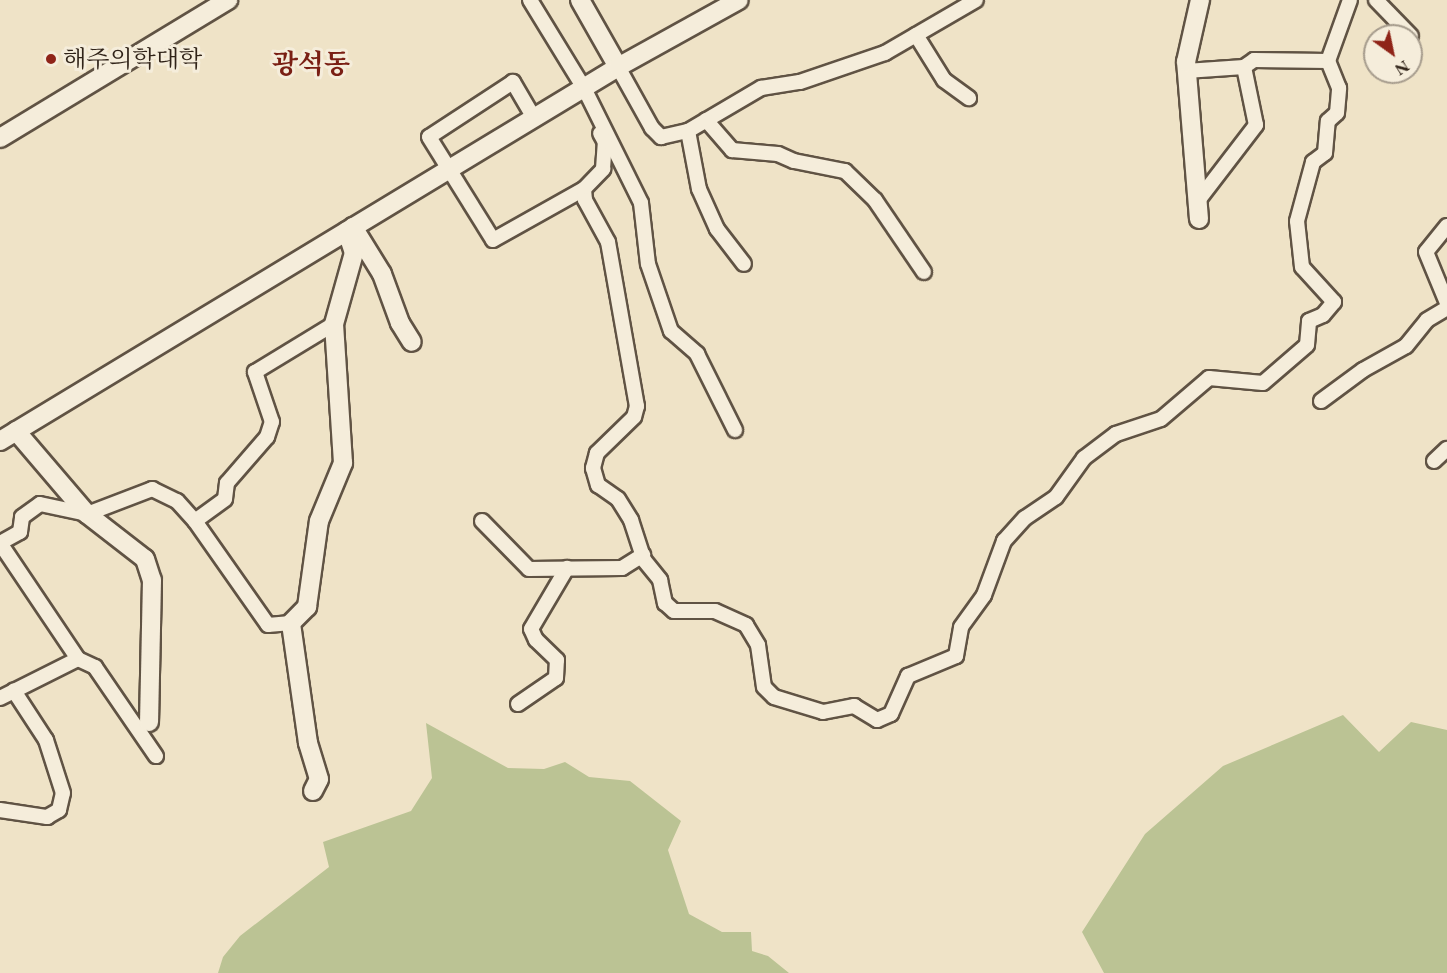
<!DOCTYPE html>
<meta charset="utf-8">
<style>
body{margin:0}
#map{position:relative;width:1447px;height:973px;overflow:hidden;background:#efe3c7;font-family:"EB Garamond","Noto Serif KR",serif}
div>[style]{position:absolute}
.green>*{inset:0;background:#bbc394}
.roads{filter:drop-shadow(2px 0 #605344) drop-shadow(-2px 0 #605344) drop-shadow(0 2px #605344) drop-shadow(0 -2px #605344)}
.street>*{height:14px;margin:-7px;padding:0 7px;transform-origin:7px;border-radius:7px;background:#f5eddb}
.secondary>*{height:18px;margin:-9px;padding:0 9px;transform-origin:9px;border-radius:9px;background:#f5eddb}
.dots>*{width:16px;height:16px;translate:-50% -50%;box-sizing:border-box;border:3px solid #f5eddb;border-radius:50%}
span{translate:-50% -50%;white-space:nowrap;text-align:center;line-height:1.15;-webkit-text-stroke:6px #f5eddb;paint-order:stroke}
.poi-label{font-size:24px;color:#302318}
.left{translate:0 -50%;text-align:left}
.quarter-label{font-size:27px;color:#7a1f14;font-weight:700}
.north{position:absolute;left:1363px;top:24px;width:60px;height:60px;box-sizing:border-box;background:#f5eddb;border:2px solid #a69c8d;border-radius:50%;rotate:147deg;font-size:16px;font-weight:700;line-height:24px;text-align:center;color:#302318}
.north::after{content:'';display:block;margin:auto;width:21px;height:27px;background:#8f2418;clip-path:polygon(50% 0,100% 100%,50% 72%,0 100%)}
</style>
<div id="map">
<div class="green">
<div style="clip-path:polygon(1343px 715px,1379px 752px,1411px 722px,1447px 730px,1447px 973px,1104px 973px,1082px 932px,1145px 834px,1223px 766px)"></div>
<div style="clip-path:polygon(426px 723px,508px 768px,544px 769px,565px 762px,589px 777px,630px 781px,681px 821px,668px 850px,689px 914px,722px 932px,751px 932px,752px 951px,768px 956px,789px 973px,218px 973px,223px 957px,240px 936px,329px 867px,323px 842px,411px 811px,432px 778px)"></div>
</div>
<div class="roads">
<div class="street">
<div style="left:530px;top:0;width:103px;rotate:58.5deg"></div>
<div style="left:584px;top:88px;width:128px;rotate:63.6deg"></div>
<div style="left:641px;top:203px;width:61px;rotate:83.5deg"></div>
<div style="left:648px;top:264px;width:71px;rotate:71.1deg"></div>
<div style="left:671px;top:331px;width:35px;rotate:41deg"></div>
<div style="left:697px;top:354px;width:85px;rotate:63.4deg"></div>
<div style="left:1376px;top:0;width:50px;rotate:45.8deg"></div>
<div style="left:916px;top:35px;width:53px;rotate:58.1deg"></div>
<div style="left:944px;top:80px;width:31px;rotate:36deg"></div>
<div style="left:618px;top:67px;width:70px;rotate:60.9deg"></div>
<div style="left:652px;top:128px;width:13px;rotate:45deg"></div>
<div style="left:661px;top:137px;width:28px;rotate:-13deg"></div>
<div style="left:688px;top:131px;width:85px;rotate:-30.5deg"></div>
<div style="left:761px;top:88px;width:39px;rotate:-9deg"></div>
<div style="left:800px;top:82px;width:90px;rotate:-18.8deg"></div>
<div style="left:885px;top:53px;width:105px;rotate:-30.2deg"></div>
<div style="left:1186px;top:71px;width:58px;rotate:-3.9deg"></div>
<div style="left:1244px;top:67px;width:12px;rotate:-35deg"></div>
<div style="left:1254px;top:60px;width:74px;rotate:0.8deg"></div>
<div style="left:1328px;top:61px;width:65px;rotate:-70.2deg"></div>
<div style="left:534px;top:118px;width:42px;rotate:-120.3deg"></div>
<div style="left:513px;top:82px;width:100px;rotate:146.8deg"></div>
<div style="left:429px;top:137px;width:121px;rotate:58.1deg"></div>
<div style="left:493px;top:240px;width:104px;rotate:-29.3deg"></div>
<div style="left:584px;top:189px;width:28px;rotate:-46deg"></div>
<div style="left:603px;top:169px;width:27px;rotate:-86deg"></div>
<div style="left:605px;top:142px;width:10px;rotate:-119deg"></div>
<div style="left:706px;top:120px;width:40px;rotate:49deg"></div>
<div style="left:732px;top:150px;width:46px;rotate:5deg"></div>
<div style="left:778px;top:154px;width:17px;rotate:24deg"></div>
<div style="left:794px;top:161px;width:52px;rotate:11.1deg"></div>
<div style="left:845px;top:171px;width:42px;rotate:44deg"></div>
<div style="left:875px;top:200px;width:87px;rotate:55.8deg"></div>
<div style="left:688px;top:131px;width:59px;rotate:79.3deg"></div>
<div style="left:699px;top:189px;width:44px;rotate:65.8deg"></div>
<div style="left:717px;top:229px;width:44px;rotate:52.4deg"></div>
<div style="left:584px;top:189px;width:11px;rotate:85deg"></div>
<div style="left:585px;top:200px;width:48px;rotate:61.3deg"></div>
<div style="left:608px;top:242px;width:167px;rotate:80deg"></div>
<div style="left:637px;top:406px;width:11px;rotate:105deg"></div>
<div style="left:634px;top:417px;width:52px;rotate:135.8deg"></div>
<div style="left:597px;top:453px;width:16px;rotate:105deg"></div>
<div style="left:593px;top:468px;width:18px;rotate:74deg"></div>
<div style="left:598px;top:485px;width:24px;rotate:35deg"></div>
<div style="left:618px;top:499px;width:25px;rotate:58deg"></div>
<div style="left:631px;top:520px;width:42px;rotate:72deg"></div>
<div style="left:644px;top:560px;width:26px;rotate:51deg"></div>
<div style="left:660px;top:580px;width:24px;rotate:78deg"></div>
<div style="left:665px;top:603px;width:12px;rotate:42deg"></div>
<div style="left:674px;top:611px;width:41px"></div>
<div style="left:715px;top:611px;width:34px;rotate:24deg"></div>
<div style="left:746px;top:625px;width:23px;rotate:59deg"></div>
<div style="left:758px;top:645px;width:42px;rotate:81.9deg"></div>
<div style="left:764px;top:687px;width:14px;rotate:45deg"></div>
<div style="left:774px;top:697px;width:51px;rotate:17deg"></div>
<div style="left:823px;top:712px;width:32px;rotate:-11deg"></div>
<div style="left:854px;top:706px;width:27px;rotate:31deg"></div>
<div style="left:877px;top:720px;width:15px;rotate:-23deg"></div>
<div style="left:891px;top:714px;width:42px;rotate:-65.9deg"></div>
<div style="left:908px;top:676px;width:52px;rotate:-22.6deg"></div>
<div style="left:956px;top:656px;width:29px;rotate:-80deg"></div>
<div style="left:961px;top:627px;width:39px;rotate:-54deg"></div>
<div style="left:984px;top:595px;width:58px;rotate:-69.7deg"></div>
<div style="left:1004px;top:541px;width:31px;rotate:-48deg"></div>
<div style="left:1025px;top:518px;width:37px;rotate:-34deg"></div>
<div style="left:1056px;top:497px;width:48px;rotate:-54.3deg"></div>
<div style="left:1084px;top:458px;width:40px;rotate:-37deg"></div>
<div style="left:1116px;top:434px;width:47px;rotate:-18.4deg"></div>
<div style="left:1161px;top:419px;width:63px;rotate:-40.5deg"></div>
<div style="left:1209px;top:378px;width:54px;rotate:5.3deg"></div>
<div style="left:1263px;top:383px;width:58px;rotate:-40.8deg"></div>
<div style="left:1307px;top:345px;width:24px;rotate:-85deg"></div>
<div style="left:1309px;top:321px;width:15px;rotate:-23deg"></div>
<div style="left:1323px;top:315px;width:17px;rotate:-50deg"></div>
<div style="left:1334px;top:302px;width:47px;rotate:-132.4deg"></div>
<div style="left:1302px;top:267px;width:46px;rotate:-96.2deg"></div>
<div style="left:1297px;top:221px;width:61px;rotate:-74.8deg"></div>
<div style="left:1313px;top:162px;width:15px;rotate:-37deg"></div>
<div style="left:1325px;top:153px;width:32px;rotate:-85deg"></div>
<div style="left:1328px;top:121px;width:12px;rotate:-42deg"></div>
<div style="left:1337px;top:113px;width:25px;rotate:-85deg"></div>
<div style="left:1339px;top:88px;width:29px;rotate:-112deg"></div>
<div style="left:1197px;top:202px;width:97px;rotate:-52.5deg"></div>
<div style="left:1256px;top:125px;width:59px;rotate:-101.7deg"></div>
<div style="left:1447px;top:226px;width:33px;rotate:129deg"></div>
<div style="left:1426px;top:252px;width:55px;rotate:67.6deg"></div>
<div style="left:1321px;top:401px;width:52px;rotate:-36.4deg"></div>
<div style="left:1363px;top:370px;width:49px;rotate:-29.2deg"></div>
<div style="left:1406px;top:346px;width:33px;rotate:-51deg"></div>
<div style="left:1427px;top:320px;width:23px;rotate:-31deg"></div>
<div style="left:1434px;top:461px;width:18px;rotate:-43deg"></div>
<div style="left:195px;top:521px;width:37px;rotate:-36deg"></div>
<div style="left:225px;top:499px;width:16px;rotate:-83deg"></div>
<div style="left:227px;top:483px;width:61px;rotate:-49deg"></div>
<div style="left:267px;top:437px;width:16px;rotate:-72deg"></div>
<div style="left:272px;top:422px;width:53px;rotate:-108.8deg"></div>
<div style="left:255px;top:372px;width:92px;rotate:-31.3deg"></div>
<div style="left:482px;top:521px;width:67px;rotate:45.6deg"></div>
<div style="left:529px;top:569px;width:93px;rotate:-0.6deg"></div>
<div style="left:622px;top:568px;width:25px;rotate:-32deg"></div>
<div style="left:0;top:543px;width:23px;rotate:-29deg"></div>
<div style="left:20px;top:532px;width:15px;rotate:-82deg"></div>
<div style="left:22px;top:517px;width:22px;rotate:-36deg"></div>
<div style="left:40px;top:504px;width:48px;rotate:12deg"></div>
<div style="left:87px;top:514px;width:70px;rotate:-21deg"></div>
<div style="left:152px;top:489px;width:28px;rotate:26deg"></div>
<div style="left:177px;top:501px;width:27px;rotate:48deg"></div>
<div style="left:195px;top:521px;width:127px;rotate:54.9deg"></div>
<div style="left:268px;top:625px;width:23px;rotate:-5deg"></div>
<div style="left:0;top:543px;width:140px;rotate:56.1deg"></div>
<div style="left:78px;top:659px;width:19px;rotate:25deg"></div>
<div style="left:95px;top:667px;width:108px;rotate:55.6deg"></div>
<div style="left:0;top:698px;width:87px;rotate:-26.6deg"></div>
<div style="left:518px;top:704px;width:46px;rotate:-34.4deg"></div>
<div style="left:556px;top:678px;width:18px;rotate:-87deg"></div>
<div style="left:557px;top:660px;width:29px;rotate:-136deg"></div>
<div style="left:536px;top:640px;width:12px;rotate:-114deg"></div>
<div style="left:531px;top:629px;width:71px;rotate:-59.5deg"></div>
<div style="left:0;top:810px;width:48px;rotate:8.5deg"></div>
<div style="left:47px;top:817px;width:14px;rotate:-30deg"></div>
<div style="left:59px;top:810px;width:17px;rotate:-77deg"></div>
<div style="left:63px;top:793px;width:56px;rotate:-107.8deg"></div>
<div style="left:46px;top:740px;width:59px;rotate:-123.1deg"></div>
</div>
<div class="secondary">
<div style="left:580px;top:0;width:77px;rotate:60.4deg"></div>
<div style="left:0;top:138px;width:267px;rotate:-31.2deg"></div>
<div style="left:1199px;top:219px;width:158px;rotate:-94.7deg"></div>
<div style="left:1186px;top:62px;width:64px;rotate:-77.3deg"></div>
<div style="left:353px;top:227px;width:55px;rotate:58.3deg"></div>
<div style="left:382px;top:274px;width:52px;rotate:69.8deg"></div>
<div style="left:400px;top:323px;width:22px;rotate:58deg"></div>
<div style="left:16px;top:431px;width:109px;rotate:49.5deg"></div>
<div style="left:87px;top:514px;width:73px;rotate:37.8deg"></div>
<div style="left:145px;top:559px;width:22px;rotate:72deg"></div>
<div style="left:152px;top:580px;width:142px;rotate:91.2deg"></div>
<div style="left:0;top:441px;width:722px;rotate:-31.18deg"></div>
<div style="left:618px;top:67px;width:138px;rotate:-29deg"></div>
<div style="left:313px;top:791px;width:13px;rotate:-63deg"></div>
<div style="left:319px;top:779px;width:38px;rotate:-107deg"></div>
<div style="left:308px;top:743px;width:121px;rotate:-98.1deg"></div>
<div style="left:291px;top:623px;width:23px;rotate:-45deg"></div>
<div style="left:307px;top:607px;width:87px;rotate:-82.1deg"></div>
<div style="left:319px;top:521px;width:63px;rotate:-67.5deg"></div>
<div style="left:343px;top:463px;width:139px;rotate:-93.7deg"></div>
<div style="left:334px;top:324px;width:74px;rotate:-74.3deg"></div>
<div style="left:354px;top:253px;width:23px;rotate:-108deg"></div>
</div>
</div>
<div class="dots">
<div style="left:51px;top:59px;background:#8f2418"></div>
</div>
<div class="poi-label">
<span class="left" style="left:63px;top:59px">해주의학대학</span>
</div>
<div class="quarter-label">
<span style="left:311px;top:64px">광석동</span>
</div>
<div class="north">N</div>
</div>
